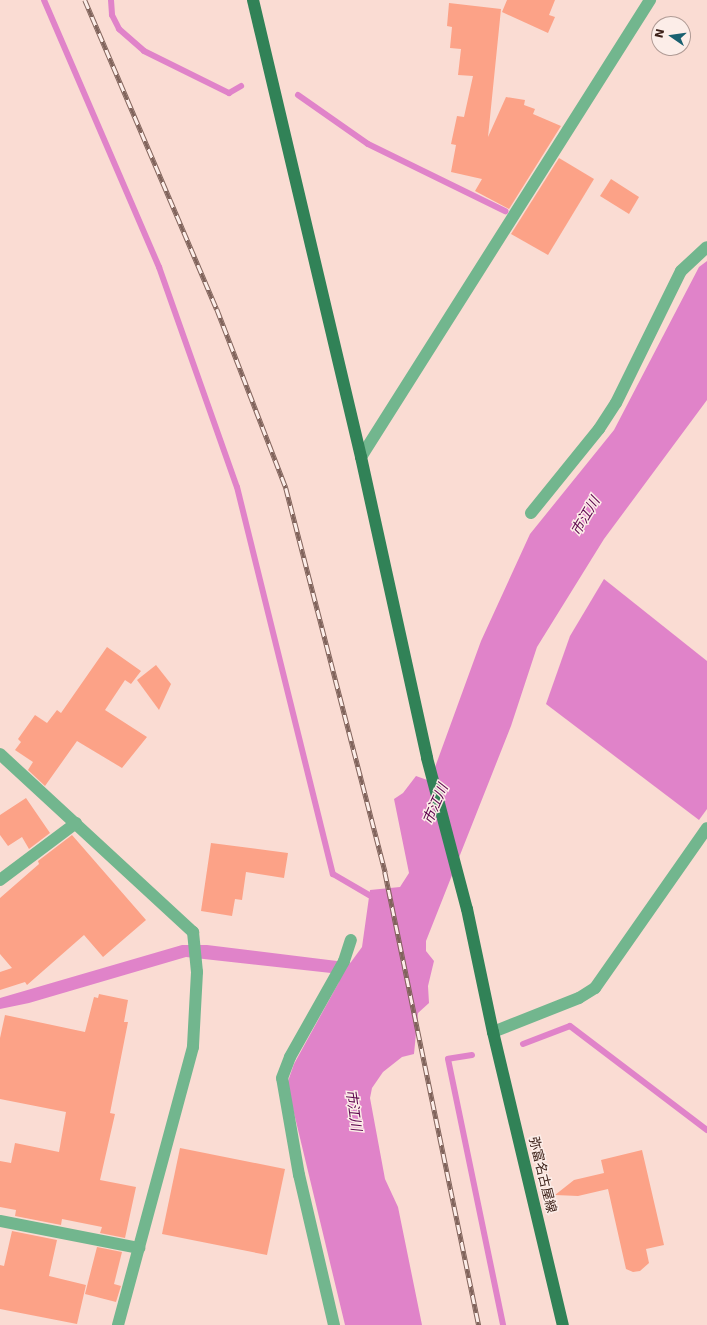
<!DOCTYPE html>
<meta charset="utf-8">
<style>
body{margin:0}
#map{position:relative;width:707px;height:1325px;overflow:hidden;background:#fadcd3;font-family:"DejaVu Sans","Noto Sans JP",sans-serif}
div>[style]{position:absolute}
.water>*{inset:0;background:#e083c9}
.stream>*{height:6px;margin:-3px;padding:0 3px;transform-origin:3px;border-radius:3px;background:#e083c9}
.building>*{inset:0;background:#fca287}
.minor>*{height:12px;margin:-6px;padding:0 6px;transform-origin:6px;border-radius:6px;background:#72b68e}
.tertiary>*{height:12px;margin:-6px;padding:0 6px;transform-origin:6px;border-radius:6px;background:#72b68e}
.primary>*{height:12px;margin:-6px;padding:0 6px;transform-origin:6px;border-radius:6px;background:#318257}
.rail>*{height:4.5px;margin-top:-2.25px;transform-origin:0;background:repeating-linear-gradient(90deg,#fcede8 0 9px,#81645c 0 18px);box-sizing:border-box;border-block:1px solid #81645c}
span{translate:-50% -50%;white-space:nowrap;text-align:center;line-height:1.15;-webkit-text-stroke:3px #fcede8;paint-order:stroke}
.street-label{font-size:13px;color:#3d2119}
.water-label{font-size:14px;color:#5d064e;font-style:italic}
.north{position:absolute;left:651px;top:16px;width:40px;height:40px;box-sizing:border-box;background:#fcede8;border:1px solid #b09b95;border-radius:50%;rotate:283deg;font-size:11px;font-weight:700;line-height:16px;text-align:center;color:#3d2119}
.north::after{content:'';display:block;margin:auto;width:14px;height:18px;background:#196070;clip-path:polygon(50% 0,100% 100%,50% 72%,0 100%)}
</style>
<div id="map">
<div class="water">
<div style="clip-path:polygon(707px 261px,707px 400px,604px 539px,537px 647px,511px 726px,426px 941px,426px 951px,434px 961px,428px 986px,429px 1003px,418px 1013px,414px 1054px,402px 1057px,383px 1072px,372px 1088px,370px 1098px,385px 1179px,398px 1207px,422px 1325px,345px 1325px,287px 1084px,294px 1064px,339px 982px,331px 973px,186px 957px,29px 1003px,0 1009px,0 998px,182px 945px,207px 945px,337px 961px,346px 967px,351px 962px,362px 947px,370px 890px,400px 887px,409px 873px,394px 799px,403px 793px,416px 776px,430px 781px,481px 641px,530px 534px,614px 430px,699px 267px)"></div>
<div style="clip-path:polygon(604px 579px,707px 661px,707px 809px,699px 820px,546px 704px,570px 636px)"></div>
</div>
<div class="stream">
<div style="left:44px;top:0;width:291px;rotate:66.7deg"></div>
<div style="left:159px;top:267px;width:233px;rotate:70.5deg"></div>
<div style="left:237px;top:487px;width:399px;rotate:76.1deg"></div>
<div style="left:333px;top:874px;width:42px;rotate:30.3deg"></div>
<div style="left:111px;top:0;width:15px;rotate:86deg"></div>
<div style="left:112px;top:15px;width:16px;rotate:63deg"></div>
<div style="left:119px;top:29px;width:33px;rotate:41deg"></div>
<div style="left:144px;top:51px;width:95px;rotate:26.3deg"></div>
<div style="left:229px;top:93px;width:14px;rotate:-30deg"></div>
<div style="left:298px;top:95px;width:85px;rotate:35deg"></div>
<div style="left:368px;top:144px;width:153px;rotate:26.1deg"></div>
<div style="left:523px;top:1044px;width:50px;rotate:-21deg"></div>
<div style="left:570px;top:1026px;width:172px;rotate:37.2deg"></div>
<div style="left:472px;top:1055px;width:24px;rotate:171deg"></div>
<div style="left:448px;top:1059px;width:272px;rotate:78.3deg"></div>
</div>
<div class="building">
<div style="clip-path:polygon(507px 0,555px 0,549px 15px,555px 17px,548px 33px,502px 12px)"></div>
<div style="clip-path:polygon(449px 3px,501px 9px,488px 137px,506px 97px,525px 100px,524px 105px,535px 109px,533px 114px,561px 126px,509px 209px,475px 191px,482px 179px,451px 172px,456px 145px,451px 144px,457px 116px,464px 117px,473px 76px,458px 75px,461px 49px,450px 48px,452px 27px,447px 26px)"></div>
<div style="clip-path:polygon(559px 158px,594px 179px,548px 255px,511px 234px)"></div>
<div style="clip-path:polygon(611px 179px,639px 197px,629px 214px,600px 196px)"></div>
<div style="clip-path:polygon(107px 647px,141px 671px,131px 684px,125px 680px,105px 710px,147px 737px,122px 768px,77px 741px,45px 786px,28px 770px,33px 762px,15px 750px,21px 742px,18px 739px,35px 715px,47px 723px,57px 710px,61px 713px)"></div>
<div style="clip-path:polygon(156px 665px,171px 684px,159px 710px,137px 680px)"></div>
<div style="clip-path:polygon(26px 798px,50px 833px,29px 849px,22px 837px,8px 846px,0 835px,0 815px)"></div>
<div style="clip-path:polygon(72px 835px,146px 920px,103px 957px,84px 935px,27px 985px,25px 982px,0 990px,0 972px,12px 968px,0 954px,0 898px,39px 864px,38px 861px)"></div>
<div style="clip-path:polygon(211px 843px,288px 853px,284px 878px,246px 872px,242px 900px,235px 899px,232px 916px,201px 911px)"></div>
<div style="clip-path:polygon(99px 994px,128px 1000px,124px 1022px,128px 1022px,110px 1113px,115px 1114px,100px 1180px,136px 1187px,125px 1238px,100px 1233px,102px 1227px,62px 1219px,61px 1225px,15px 1216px,16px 1210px,0 1207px,0 1161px,11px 1163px,15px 1143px,59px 1152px,66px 1112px,0 1099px,0 1038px,5px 1015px,85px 1032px,94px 997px,98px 998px)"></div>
<div style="clip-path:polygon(180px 1148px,285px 1169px,267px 1255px,162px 1234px)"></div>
<div style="clip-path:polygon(642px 1150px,664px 1245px,646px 1249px,649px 1263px,640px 1271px,633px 1272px,626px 1269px,608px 1189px,578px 1196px,555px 1195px,574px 1180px,604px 1173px,601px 1160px)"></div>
<div style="clip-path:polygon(12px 1231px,57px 1240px,49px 1276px,86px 1285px,77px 1324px,0 1309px,0 1265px,4px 1266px)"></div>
<div style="clip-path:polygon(97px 1247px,122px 1252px,114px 1284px,121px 1286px,116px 1302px,85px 1294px)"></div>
</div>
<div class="minor">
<div style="left:361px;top:457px;width:541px;rotate:-57.69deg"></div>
<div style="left:531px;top:513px;width:108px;rotate:-51deg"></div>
<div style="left:599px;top:429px;width:31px;rotate:-57deg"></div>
<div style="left:616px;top:403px;width:147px;rotate:-63.8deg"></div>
<div style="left:681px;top:271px;width:35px;rotate:-43deg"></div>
<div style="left:0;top:754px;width:263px;rotate:42.7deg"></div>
<div style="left:193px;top:932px;width:40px;rotate:84.3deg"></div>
<div style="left:197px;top:972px;width:75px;rotate:93.1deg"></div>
<div style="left:193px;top:1047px;width:288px;rotate:105.1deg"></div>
<div style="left:0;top:880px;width:95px;rotate:-36.9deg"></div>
<div style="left:0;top:1221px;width:142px;rotate:11deg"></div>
<div style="left:334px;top:1325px;width:154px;rotate:-103.1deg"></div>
<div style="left:299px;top:1175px;width:98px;rotate:-99.9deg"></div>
<div style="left:282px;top:1078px;width:22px;rotate:-69deg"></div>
<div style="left:290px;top:1057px;width:110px;rotate:-60.6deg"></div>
<div style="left:344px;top:961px;width:22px;rotate:-72deg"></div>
</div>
<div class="tertiary">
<div style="left:493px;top:1032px;width:92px;rotate:-21.6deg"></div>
<div style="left:579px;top:998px;width:19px;rotate:-32deg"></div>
<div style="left:595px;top:988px;width:195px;rotate:-55deg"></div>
</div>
<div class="primary">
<div style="left:253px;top:0;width:470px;rotate:76.7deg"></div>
<div style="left:361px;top:457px;width:308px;rotate:77.6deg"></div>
<div style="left:427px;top:758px;width:156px;rotate:75.2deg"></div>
<div style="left:467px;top:909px;width:126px;rotate:78.1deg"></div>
<div style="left:493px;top:1032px;width:301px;rotate:76.6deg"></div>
</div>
<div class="rail">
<div style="left:85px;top:0;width:336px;rotate:66.9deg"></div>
<div style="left:217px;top:309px;width:192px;rotate:68.9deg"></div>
<div style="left:286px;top:488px;width:397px;rotate:75.5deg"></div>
<div style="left:385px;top:872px;width:463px;rotate:78.3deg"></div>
</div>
<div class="street-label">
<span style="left:542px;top:1175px;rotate:76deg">弥富名古屋線</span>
</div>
<div class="water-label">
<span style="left:585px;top:516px;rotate:-59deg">市江川</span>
<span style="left:435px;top:804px;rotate:-66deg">市江川</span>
<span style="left:354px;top:1110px;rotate:82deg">市江川</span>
</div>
<div class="north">N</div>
</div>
